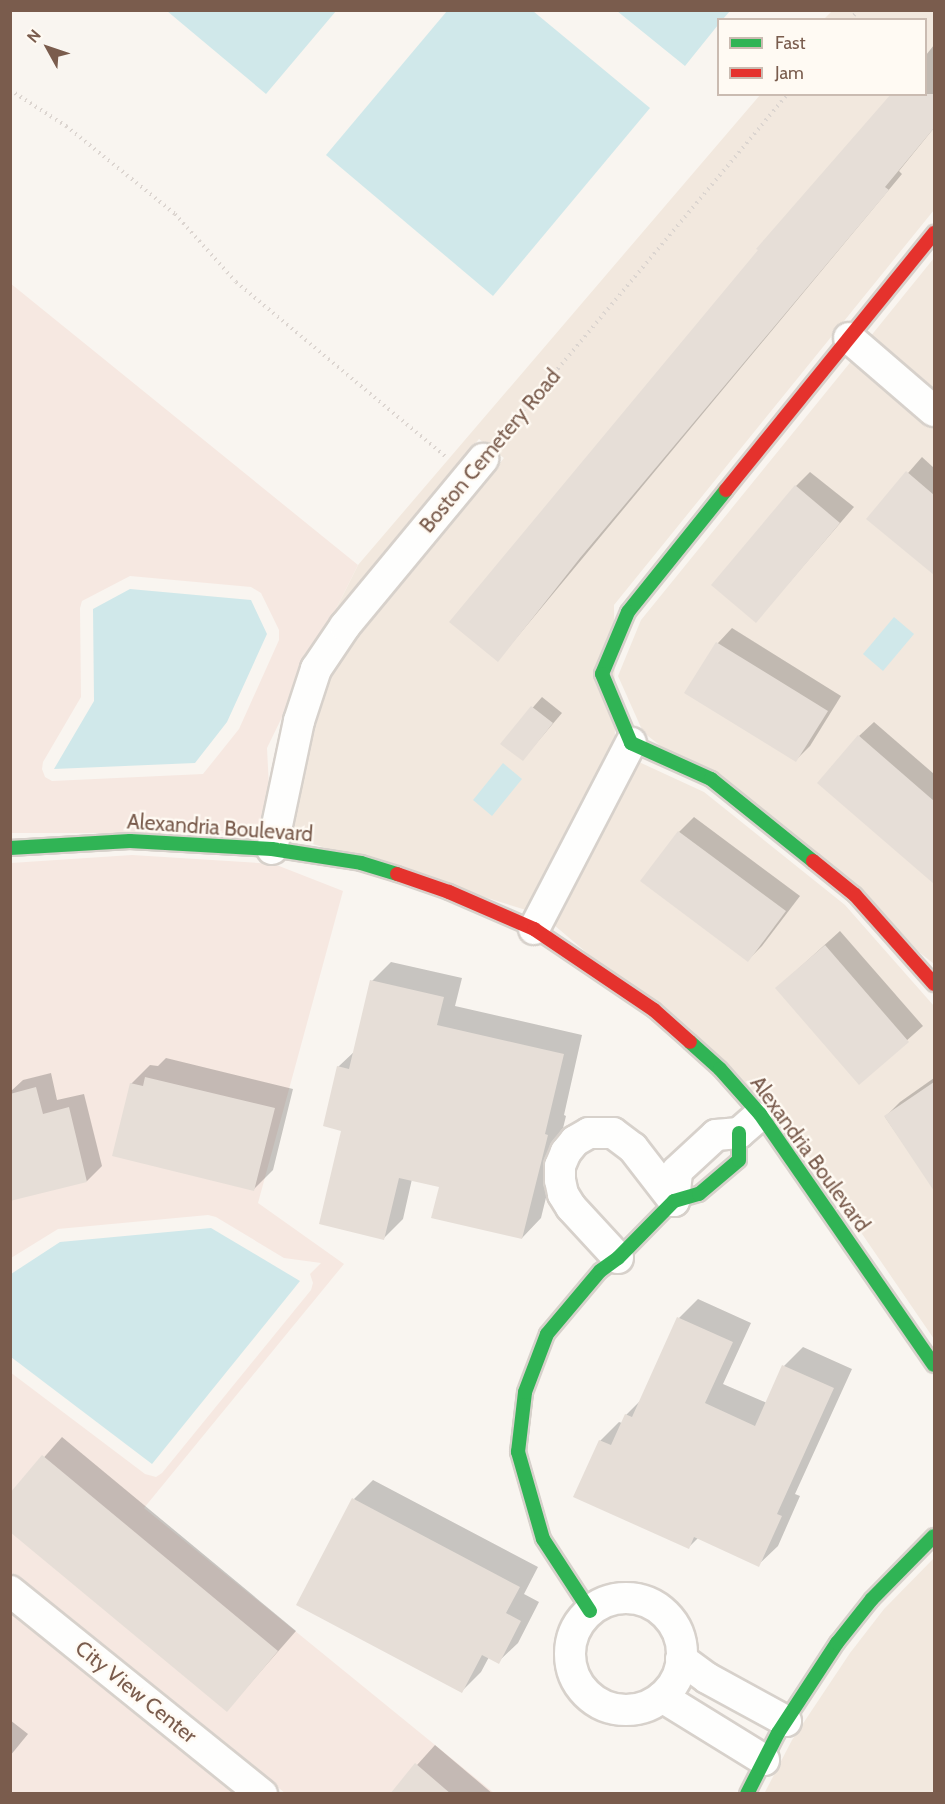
<!DOCTYPE html>
<style>
body{margin:0}
#map{position:relative;width:945px;height:1804px;overflow:hidden;background:#f9f5f0;font-family:Cabin,sans-serif}
div>[style]{position:absolute}
.residential>*{inset:0;background:#f2e8de}
.commercial>*{inset:0;background:#f6e8e1}
.water>*{inset:0;background:#d0e8ea}
.shadow>*{inset:0;background:#0003}
.building>*{inset:0;background:#e6ded7}
.path>*{height:4px;margin-top:-2px;transform-origin:0;background:repeating-linear-gradient(90deg,#dcd5d0 0 1.5px,transparent 0 6px)}
.roads{filter:drop-shadow(2px 0 #d7d1cb) drop-shadow(-2px 0 #d7d1cb) drop-shadow(0 2px #d7d1cb) drop-shadow(0 -2px #d7d1cb)}
.street>*{height:30px;margin:-15px;padding:0 15px;transform-origin:15px;border-radius:15px;background:#fefefd}
.street>.ring{margin:-15px;padding:0;box-sizing:content-box;background:none;border:30px solid #fefefd;border-radius:50%}
.fast>*{height:14px;margin:-7px;padding:0 7px;transform-origin:7px;border-radius:7px;background:#30b455}
.jam>*{height:14px;margin:-7px;padding:0 7px;transform-origin:7px;border-radius:7px;background:#e5322d}
span{translate:-50% -50%;white-space:nowrap;text-align:center;line-height:1.15;-webkit-text-stroke:4.5px #fffaf3;paint-order:stroke}
.street-label{font-size:21px;color:#7a5c4d}
.frame{position:absolute;inset:0;border:12px solid #7a5c4d;pointer-events:none}
.legend{position:absolute;left:717px;top:18px;width:210px;height:78px;box-sizing:border-box;background:#fffaf3;border:2px solid #cabbb1;margin:0;padding:8px 10px;list-style:none;font-size:18px;color:#7a5c4d}
.legend li{display:flex;align-items:center;gap:12px;height:30px}
.legend b{width:30px;border:2px solid #cabbb1}
.north{position:absolute;left:18px;top:18px;width:60px;height:60px;-webkit-text-stroke:4px #fffaf3;paint-order:stroke;rotate:310deg;font-size:16px;font-weight:700;line-height:24px;text-align:center;color:#7a5c4d}
.north::after{content:'';display:block;margin:auto;width:21px;height:27px;background:#7a5c4d;clip-path:polygon(50% 0,100% 100%,50% 72%,0 100%)}
</style>
<div id="map">
<div class="residential">
<div style="clip-path:polygon(832px 11px,934px 11px,934px 210px,614px 605px,615px 740px,526px 910px,290px 837px,313px 726px,329px 677px,357px 636px,504px 458px,479px 439px,333px 615px,358px 565px,760px 95px,926px 94px,926px 20px,824px 19px)"></div>
<div style="clip-path:polygon(934px 258px,934px 393px,870px 337px)"></div>
<div style="clip-path:polygon(853px 359px,934px 429px,934px 964px,643px 732px,618px 676px,641px 620px)"></div>
<div style="clip-path:polygon(639px 762px,704px 792px,845px 905px,934px 1006px,934px 1339px,784px 1120px,554px 925px)"></div>
<div style="clip-path:polygon(934px 1558px,934px 1793px,764px 1794px,792px 1740px,850px 1653px,884px 1609px)"></div>
</div>
<div class="commercial">
<div style="clip-path:polygon(evenodd,10px 283px,358px 565px,333px 615px,303px 660px,285px 711px,267px 748px,269px 787px,259px 833px,11px 833px,10px 283px,130px 576px,251px 587px,261px 593px,279px 630px,279px 640px,239px 729px,203px 774px,52px 781px,45px 777px,42px 769px,43px 762px,81px 697px,80px 608px,82px 601px,130px 576px)"></div>
<div style="clip-path:polygon(132px 855px,274px 864px,343px 891px,258px 1203px,344px 1264px,144px 1508px,494px 1793px,285px 1793px,11px 1573px,10px 1372px,145px 1474px,156px 1477px,162px 1473px,311px 1290px,313px 1283px,310px 1274px,321px 1263px,284px 1258px,216px 1217px,208px 1215px,58px 1229px,11px 1258px,11px 863px)"></div>
<div style="clip-path:polygon(11px 1609px,240px 1793px,11px 1793px)"></div>
</div>
<div class="water">
<div style="clip-path:polygon(167px 11px,336px 11px,266px 94px)"></div>
<div style="clip-path:polygon(447px 11px,533px 11px,650px 108px,493px 296px,326px 155px)"></div>
<div style="clip-path:polygon(617px 11px,730px 11px,723px 19px,718px 20px,718px 25px,685px 66px)"></div>
<div style="clip-path:polygon(130px 589px,251px 600px,267px 634px,227px 722px,195px 763px,54px 769px,94px 701px,93px 609px)"></div>
<div style="clip-path:polygon(894px 617px,914px 634px,883px 671px,863px 654px)"></div>
<div style="clip-path:polygon(503px 763px,522px 779px,492px 816px,473px 800px)"></div>
<div style="clip-path:polygon(211px 1228px,300px 1281px,152px 1464px,11px 1357px,11px 1274px,60px 1242px)"></div>
</div>
<div class="shadow">
<div style="clip-path:polygon(934px 45px,934px 128px,899px 171px,902px 174px,498px 660px,760px 250px,758px 249px,857px 135px,926px 94px,926px 55px)"></div>
<div style="clip-path:polygon(922px 457px,934px 468px,934px 573px,868px 519px)"></div>
<div style="clip-path:polygon(810px 472px,854px 507px,756px 621px,796px 486px)"></div>
<div style="clip-path:polygon(732px 628px,841px 696px,810px 746px,796px 760px,687px 692px,718px 643px)"></div>
<div style="clip-path:polygon(542px 697px,562px 713px,523px 759px,502px 743px)"></div>
<div style="clip-path:polygon(874px 722px,934px 774px,934px 848px,931px 852px,859px 736px)"></div>
<div style="clip-path:polygon(694px 817px,800px 896px,762px 946px,748px 960px,642px 881px,679px 832px)"></div>
<div style="clip-path:polygon(840px 931px,923px 1026px,859px 1083px,777px 988px)"></div>
<div style="clip-path:polygon(391px 962px,462px 978px,455px 1006px,582px 1035px,564px 1115px,566px 1116px,541px 1218px,522px 1238px,441px 1186px,412px 1179px,403px 1219px,384px 1238px,342px 1130px,338px 1067px,356px 1050px,372px 981px)"></div>
<div style="clip-path:polygon(166px 1058px,293px 1089px,273px 1170px,254px 1189px,131px 1084px,150px 1065px,158px 1066px)"></div>
<div style="clip-path:polygon(51px 1073px,57px 1100px,84px 1094px,102px 1166px,87px 1181px,10px 1199px,10px 1092px,23px 1080px)"></div>
<div style="clip-path:polygon(934px 1078px,934px 1188px,885px 1117px,900px 1102px)"></div>
<div style="clip-path:polygon(698px 1299px,751px 1323px,723px 1384px,767px 1403px,784px 1366px,803px 1347px,852px 1369px,795px 1494px,800px 1496px,778px 1546px,758px 1565px,698px 1538px,689px 1547px,600px 1441px,619px 1422px,622px 1423px,626px 1415px,641px 1400px,679px 1318px)"></div>
<div style="clip-path:polygon(62px 1437px,296px 1631px,227px 1710px,10px 1496px)"></div>
<div style="clip-path:polygon(373px 1480px,538px 1567px,524px 1594px,539px 1602px,518px 1643px,498px 1662px,489px 1657px,481px 1672px,462px 1691px,354px 1499px)"></div>
<div style="clip-path:polygon(10px 1720px,28px 1734px,10px 1756px)"></div>
<div style="clip-path:polygon(435px 1745px,493px 1794px,391px 1794px)"></div>
</div>
<div class="building">
<div style="clip-path:polygon(891px 94px,934px 94px,934px 128px,885px 187px,889px 190px,580px 558px,498px 662px,449px 622px,758px 250px,756px 249px)"></div>
<div style="clip-path:polygon(906px 471px,934px 495px,934px 575px,866px 519px)"></div>
<div style="clip-path:polygon(795px 485px,840px 523px,756px 623px,711px 585px)"></div>
<div style="clip-path:polygon(716px 642px,828px 711px,796px 762px,684px 693px)"></div>
<div style="clip-path:polygon(531px 706px,553px 723px,523px 761px,500px 744px)"></div>
<div style="clip-path:polygon(858px 735px,934px 801px,934px 884px,817px 783px)"></div>
<div style="clip-path:polygon(678px 831px,786px 911px,748px 962px,640px 881px)"></div>
<div style="clip-path:polygon(825px 945px,909px 1042px,859px 1085px,775px 988px)"></div>
<div style="clip-path:polygon(370px 980px,444px 997px,437px 1025px,564px 1054px,545px 1134px,548px 1135px,522px 1239px,431px 1218px,439px 1187px,399px 1178px,384px 1240px,319px 1224px,341px 1131px,323px 1126px,337px 1066px,349px 1069px)"></div>
<div style="clip-path:polygon(145px 1077px,275px 1108px,254px 1191px,112px 1156px,130px 1083px,143px 1086px)"></div>
<div style="clip-path:polygon(934px 1082px,934px 1191px,884px 1116px)"></div>
<div style="clip-path:polygon(36px 1087px,43px 1114px,69px 1107px,87px 1182px,10px 1201px,10px 1094px)"></div>
<div style="clip-path:polygon(677px 1317px,733px 1342px,705px 1403px,755px 1426px,782px 1365px,834px 1388px,777px 1514px,782px 1516px,759px 1567px,694px 1537px,689px 1549px,573px 1497px,599px 1440px,611px 1445px,625px 1414px,632px 1417px)"></div>
<div style="clip-path:polygon(42px 1455px,278px 1651px,227px 1712px,10px 1532px,10px 1493px)"></div>
<div style="clip-path:polygon(352px 1498px,520px 1587px,506px 1613px,521px 1621px,499px 1664px,482px 1655px,462px 1693px,296px 1605px)"></div>
<div style="clip-path:polygon(415px 1763px,451px 1794px,390px 1794px)"></div>
</div>
<div class="path">
<div style="left:850px;top:20px;width:13px;rotate:-51deg"></div>
<div style="left:10px;top:90px;width:67px;rotate:32.7deg"></div>
<div style="left:66px;top:126px;width:140px;rotate:38.9deg"></div>
<div style="left:175px;top:214px;width:91px;rotate:48.1deg"></div>
<div style="left:236px;top:282px;width:275px;rotate:39.8deg"></div>
<div style="left:500px;top:438px;width:449px;rotate:-50.1deg"></div>
</div>
<div class="roads">
<div class="street">
<div style="left:849px;top:338px;width:112px;rotate:40.7deg"></div>
<div style="left:272px;top:849px;width:131px;rotate:-78.1deg"></div>
<div style="left:299px;top:721px;width:55px;rotate:-71.9deg"></div>
<div style="left:316px;top:669px;width:52px;rotate:-56deg"></div>
<div style="left:345px;top:626px;width:217px;rotate:-50.4deg"></div>
<div style="left:534px;top:929px;width:210px;rotate:-62.5deg"></div>
<div style="left:674px;top:1201px;width:30px;rotate:-84deg"></div>
<div style="left:677px;top:1171px;width:53px;rotate:-42.7deg"></div>
<div style="left:716px;top:1135px;width:23px;rotate:-5deg"></div>
<div style="left:739px;top:1133px;width:23px;rotate:-41deg"></div>
<div style="left:618px;top:1258px;width:69px;rotate:-132.7deg"></div>
<div style="left:571px;top:1207px;width:15px;rotate:-122deg"></div>
<div style="left:563px;top:1194px;width:14px;rotate:-102deg"></div>
<div style="left:560px;top:1180px;width:14px;rotate:-90deg"></div>
<div style="left:560px;top:1166px;width:15px;rotate:-67deg"></div>
<div style="left:566px;top:1152px;width:14px;rotate:-51deg"></div>
<div style="left:575px;top:1141px;width:16px;rotate:-30deg"></div>
<div style="left:589px;top:1133px;width:24px"></div>
<div style="left:613px;top:1133px;width:25px;rotate:37deg"></div>
<div style="left:633px;top:1148px;width:67px;rotate:52.3deg"></div>
<div style="left:10px;top:1591px;width:324px;rotate:38.9deg"></div>
<div class="ring" style="left:570px;top:1598px;width:82px;height:82px"></div>
<div style="left:681px;top:1659px;width:32px;rotate:36deg"></div>
<div style="left:707px;top:1678px;width:90px;rotate:28.6deg"></div>
<div style="left:662px;top:1697px;width:120px;rotate:31.7deg"></div>
</div>
<div class="fast">
<div style="left:726px;top:490px;width:156px;rotate:128.8deg"></div>
<div style="left:628px;top:612px;width:67px;rotate:112.8deg"></div>
<div style="left:602px;top:674px;width:75px;rotate:67.2deg"></div>
<div style="left:631px;top:743px;width:88px;rotate:24.2deg"></div>
<div style="left:711px;top:779px;width:131px;rotate:38.8deg"></div>
<div style="left:10px;top:848px;width:120px;rotate:-3.3deg"></div>
<div style="left:130px;top:841px;width:142px;rotate:3.2deg"></div>
<div style="left:272px;top:849px;width:90px;rotate:8.9deg"></div>
<div style="left:361px;top:863px;width:38px;rotate:17deg"></div>
<div style="left:690px;top:1042px;width:40px;rotate:42deg"></div>
<div style="left:720px;top:1069px;width:60px;rotate:48.4deg"></div>
<div style="left:760px;top:1114px;width:305px;rotate:55.3deg"></div>
<div style="left:590px;top:1611px;width:86px;rotate:-123.1deg"></div>
<div style="left:543px;top:1539px;width:91px;rotate:-106deg"></div>
<div style="left:518px;top:1452px;width:60px;rotate:-83.3deg"></div>
<div style="left:525px;top:1392px;width:62px;rotate:-69.2deg"></div>
<div style="left:547px;top:1334px;width:82px;rotate:-49.9deg"></div>
<div style="left:600px;top:1271px;width:22px;rotate:-36deg"></div>
<div style="left:618px;top:1258px;width:80px;rotate:-45.5deg"></div>
<div style="left:674px;top:1201px;width:26px;rotate:-16deg"></div>
<div style="left:699px;top:1194px;width:52px;rotate:-40.4deg"></div>
<div style="left:739px;top:1160px;width:27px;rotate:-90deg"></div>
<div style="left:747px;top:1794px;width:68px;rotate:-63.1deg"></div>
<div style="left:778px;top:1733px;width:108px;rotate:-56.8deg"></div>
<div style="left:837px;top:1643px;width:56px;rotate:-51.5deg"></div>
<div style="left:872px;top:1599px;width:88px;rotate:-45.5deg"></div>
</div>
<div class="jam">
<div style="left:726px;top:490px;width:331px;rotate:-51deg"></div>
<div style="left:813px;top:861px;width:54px;rotate:39deg"></div>
<div style="left:855px;top:895px;width:119px;rotate:48.4deg"></div>
<div style="left:397px;top:874px;width:55px;rotate:19.1deg"></div>
<div style="left:449px;top:892px;width:93px;rotate:23.5deg"></div>
<div style="left:534px;top:929px;width:145px;rotate:34deg"></div>
<div style="left:654px;top:1010px;width:48px;rotate:41.6deg"></div>
</div>
</div>
<div class="street-label">
<span style="left:490px;top:451px;rotate:-50deg">Boston Cemetery Road</span>
<span style="left:220px;top:828px;rotate:4deg">Alexandria Boulevard</span>
<span style="left:810px;top:1154px;rotate:54deg">Alexandria Boulevard</span>
<span style="left:136px;top:1692px;rotate:39deg">City View Center</span>
</div>
<div class="frame"></div>
<ul class="legend">
<li><b style="height:8px;background:#30b455"></b>Fast</li>
<li><b style="height:8px;background:#e5322d"></b>Jam</li>
</ul>
<div class="north">N</div>
</div>
